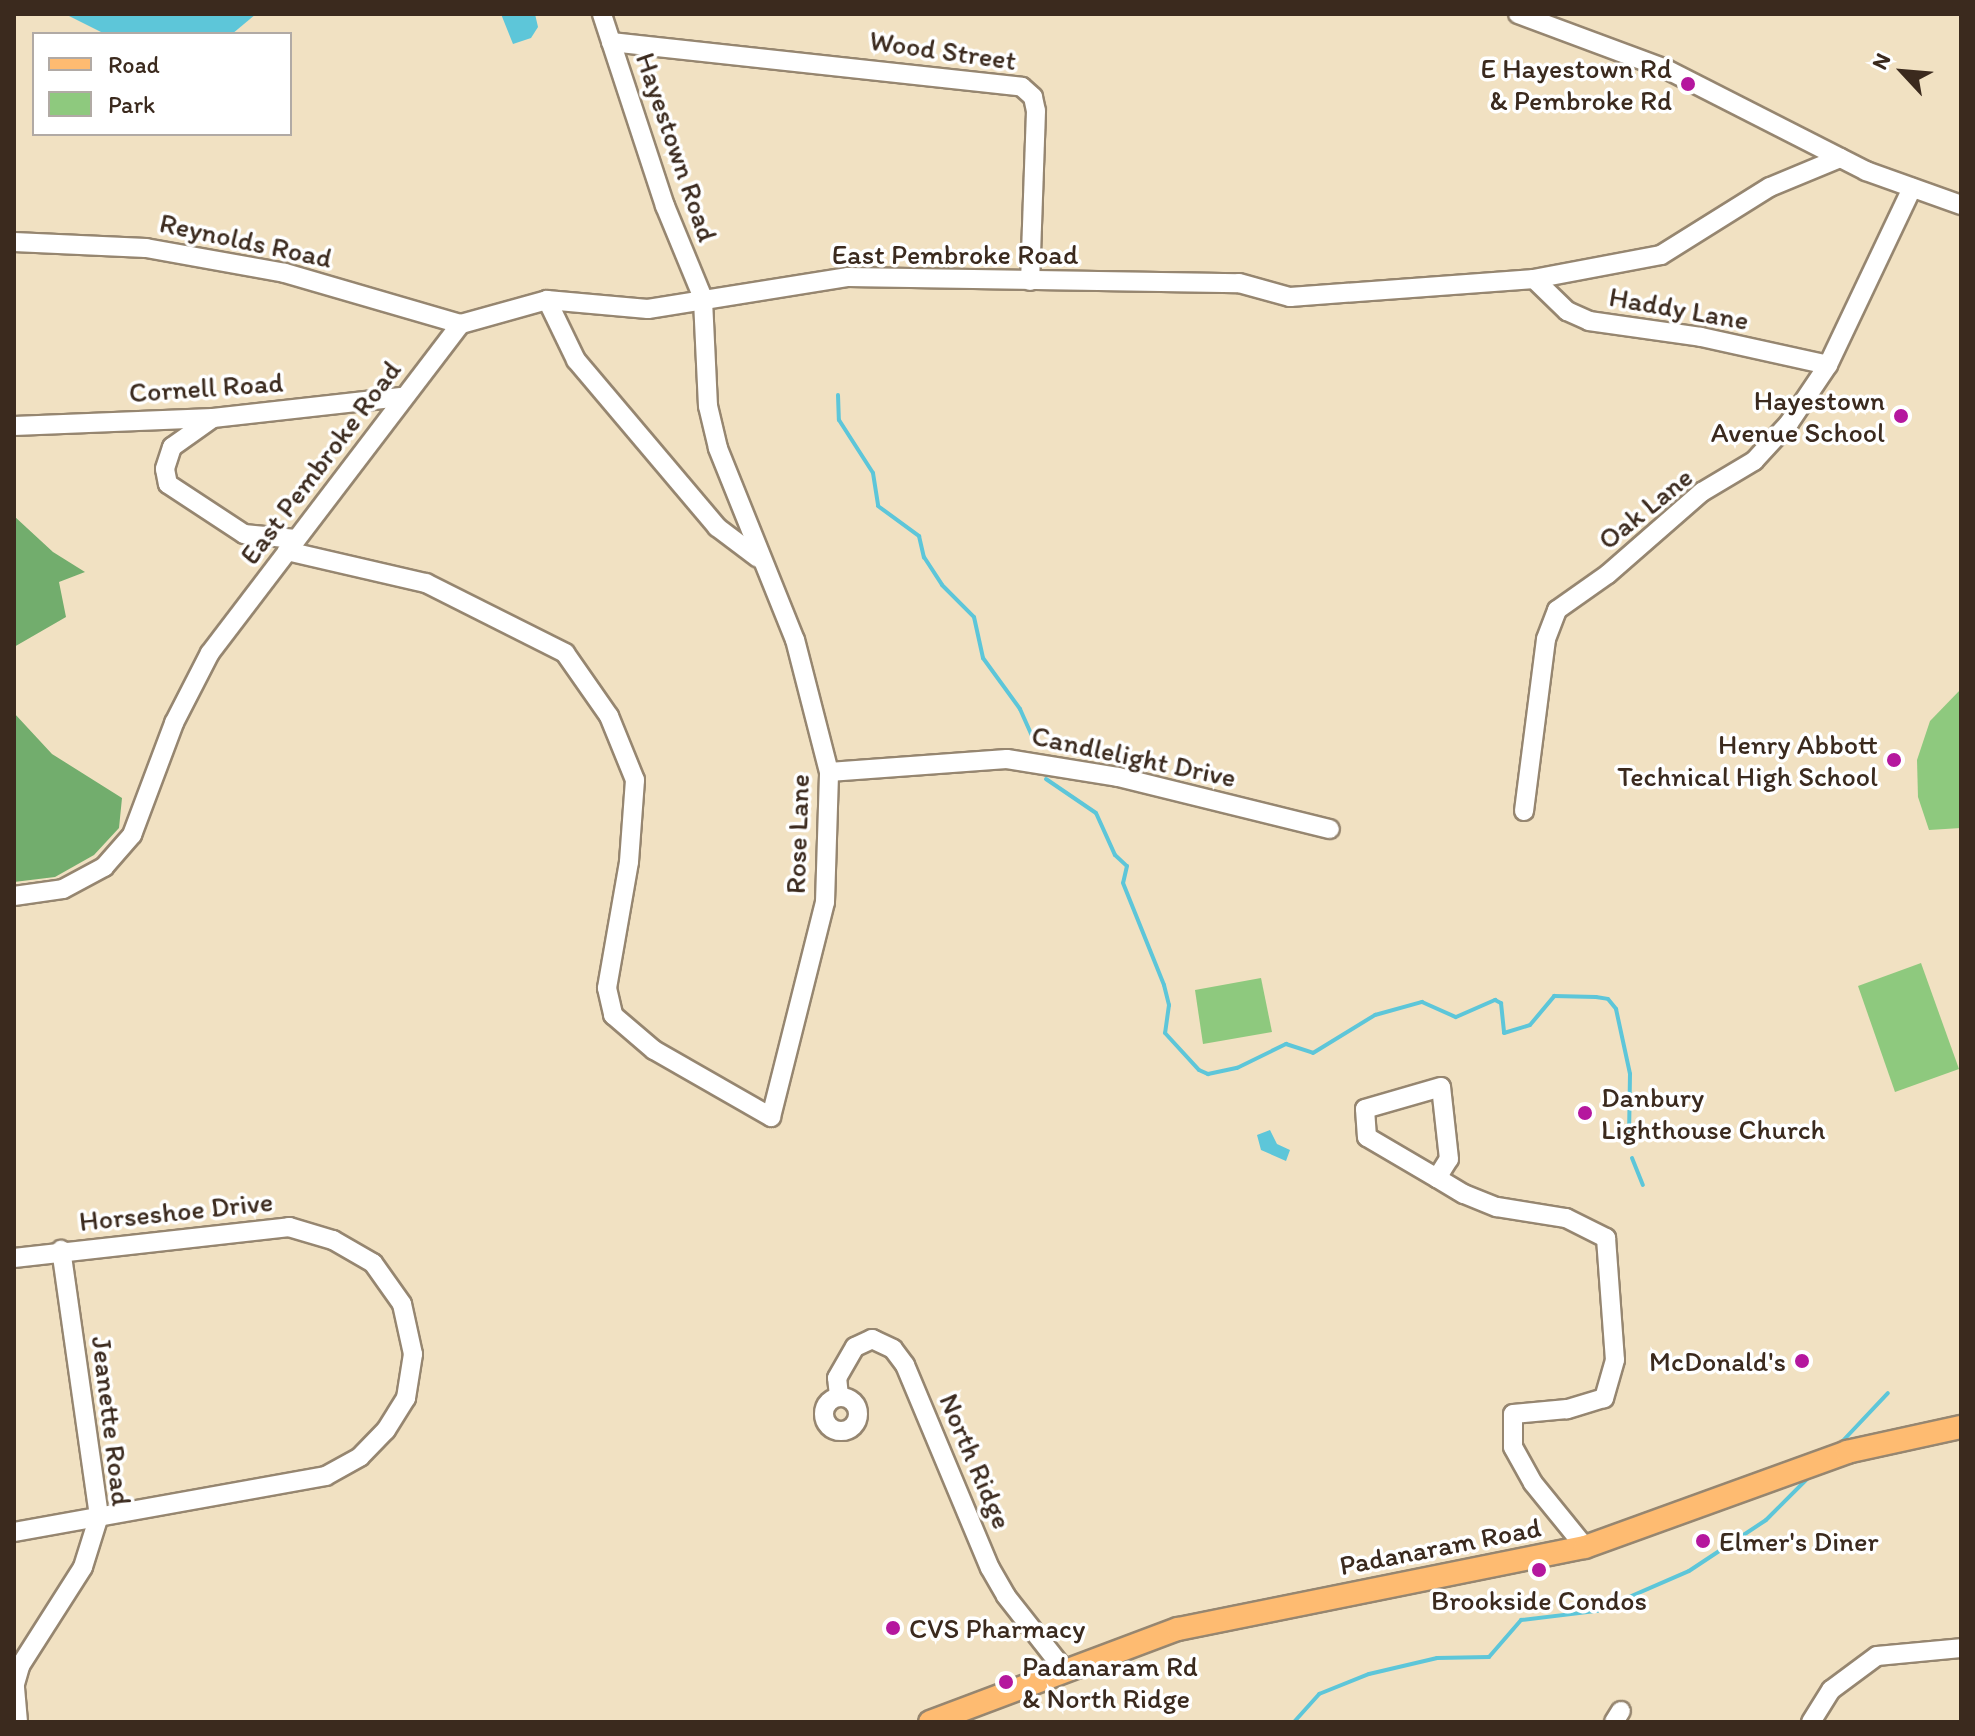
<!DOCTYPE html>
<style>
body{margin:0}
#map{position:relative;width:1975px;height:1736px;overflow:hidden;background:#f1e1c2;font-family:Itim,sans-serif}
div>[style]{position:absolute}
.green>*{inset:0;background:#8ec97e}
.forest>*{inset:0;background:#72ad6d}
.water>*{inset:0;background:#5dc6d9}
.stream>*{height:4px;margin:-2px;padding:0 2px;transform-origin:2px;border-radius:2px;background:#5dc6d9}
.roads{filter:drop-shadow(2px 0 #968670) drop-shadow(-2px 0 #968670) drop-shadow(0 2px #968670) drop-shadow(0 -2px #968670)}
.minor>*{height:18px;margin:-9px;padding:0 9px;transform-origin:9px;border-radius:9px;background:#fff}
.minor>.ring{margin:-9px;padding:0;box-sizing:content-box;background:none;border:18px solid #fff;border-radius:50%}
.major>*{height:22px;margin:-11px;padding:0 11px;transform-origin:11px;border-radius:11px;background:#febb71}
.dots>*{width:22px;height:22px;translate:-50% -50%;box-sizing:border-box;border:4px solid #fff;border-radius:50%}
span{translate:-50% -50%;white-space:nowrap;text-align:center;line-height:1.15;-webkit-text-stroke:7px #fff;paint-order:stroke}
.street-label{font-size:28px;color:#3b2a1e}
.poi-label{font-size:28px;color:#3b2a1e}
.right{translate:-100% -50%;text-align:right}
.left{translate:0 -50%;text-align:left}
.frame{position:absolute;inset:0;border:16px solid #3b2a1e;pointer-events:none}
.legend{position:absolute;left:32px;top:32px;width:260px;height:104px;box-sizing:border-box;background:#fff;border:2px solid #b1aaa5;margin:0;padding:10px 14px;list-style:none;font-size:24px;color:#3b2a1e}
.legend li{display:flex;align-items:center;gap:16px;height:40px}
.legend b{width:40px;border:2px solid #b1aaa5}
.north{position:absolute;left:1863px;top:32px;width:80px;height:80px;-webkit-text-stroke:6px #fff;paint-order:stroke;rotate:296deg;font-size:22px;font-weight:700;line-height:32px;text-align:center;color:#3b2a1e}
.north::after{content:'';display:block;margin:auto;width:28px;height:36px;background:#3b2a1e;clip-path:polygon(50% 0,100% 100%,50% 72%,0 100%)}
</style>
<div id="map">
<div class="green">
<div style="clip-path:polygon(1961px 689px,1961px 828px,1929px 830px,1918px 797px,1917px 760px,1930px 721px)"></div>
<div style="clip-path:polygon(1921px 963px,1959px 1069px,1895px 1092px,1858px 986px)"></div>
<div style="clip-path:polygon(1261px 978px,1272px 1032px,1203px 1044px,1195px 990px)"></div>
</div>
<div class="forest">
<div style="clip-path:polygon(14px 516px,53px 552px,85px 572px,59px 582px,66px 617px,14px 647px)"></div>
<div style="clip-path:polygon(14px 713px,52px 754px,122px 798px,119px 828px,94px 855px,55px 877px,14px 882px)"></div>
</div>
<div class="water">
<div style="clip-path:polygon(65px 14px,256px 14px,232px 34px,105px 34px)"></div>
<div style="clip-path:polygon(501px 14px,535px 14px,538px 27px,531px 38px,513px 44px)"></div>
<div style="clip-path:polygon(1270px 1130px,1277px 1144px,1290px 1150px,1286px 1161px,1261px 1150px,1257px 1135px)"></div>
</div>
<div class="stream">
<div style="left:838px;top:395px;width:25px;rotate:88deg"></div>
<div style="left:839px;top:420px;width:63px;rotate:57.3deg"></div>
<div style="left:873px;top:473px;width:33px;rotate:81deg"></div>
<div style="left:878px;top:506px;width:51px;rotate:36.2deg"></div>
<div style="left:919px;top:536px;width:22px;rotate:77deg"></div>
<div style="left:924px;top:557px;width:33px;rotate:57deg"></div>
<div style="left:942px;top:585px;width:45px;rotate:45deg"></div>
<div style="left:974px;top:617px;width:42px;rotate:77.6deg"></div>
<div style="left:983px;top:658px;width:63px;rotate:54deg"></div>
<div style="left:1020px;top:709px;width:32px;rotate:66deg"></div>
<div style="left:1046px;top:779px;width:60px;rotate:34.2deg"></div>
<div style="left:1096px;top:813px;width:46px;rotate:65.7deg"></div>
<div style="left:1115px;top:855px;width:16px;rotate:43deg"></div>
<div style="left:1127px;top:866px;width:17px;rotate:103deg"></div>
<div style="left:1123px;top:883px;width:110px;rotate:68.1deg"></div>
<div style="left:1164px;top:985px;width:21px;rotate:76deg"></div>
<div style="left:1169px;top:1005px;width:28px;rotate:98deg"></div>
<div style="left:1165px;top:1033px;width:50px;rotate:47.4deg"></div>
<div style="left:1199px;top:1070px;width:10px;rotate:24deg"></div>
<div style="left:1208px;top:1074px;width:30px;rotate:-12deg"></div>
<div style="left:1237px;top:1068px;width:55px;rotate:-26.1deg"></div>
<div style="left:1286px;top:1044px;width:28px;rotate:18deg"></div>
<div style="left:1313px;top:1053px;width:73px;rotate:-31.5deg"></div>
<div style="left:1375px;top:1015px;width:49px;rotate:-15.5deg"></div>
<div style="left:1422px;top:1002px;width:37px;rotate:24deg"></div>
<div style="left:1456px;top:1017px;width:43px;rotate:-23.6deg"></div>
<div style="left:1495px;top:1000px;width:7px;rotate:27deg"></div>
<div style="left:1501px;top:1003px;width:30px;rotate:84deg"></div>
<div style="left:1504px;top:1033px;width:27px;rotate:-17deg"></div>
<div style="left:1530px;top:1025px;width:38px;rotate:-50deg"></div>
<div style="left:1554px;top:996px;width:42px;rotate:1.4deg"></div>
<div style="left:1596px;top:997px;width:12px;rotate:9deg"></div>
<div style="left:1608px;top:999px;width:13px;rotate:51deg"></div>
<div style="left:1616px;top:1009px;width:66px;rotate:77.8deg"></div>
<div style="left:1630px;top:1074px;width:61px;rotate:90.9deg"></div>
<div style="left:1632px;top:1158px;width:29px;rotate:68deg"></div>
<div style="left:1837px;top:1447px;width:74px;rotate:-46.6deg"></div>
<div style="left:1294px;top:1722px;width:38px;rotate:-48deg"></div>
<div style="left:1319px;top:1694px;width:54px;rotate:-21.8deg"></div>
<div style="left:1369px;top:1674px;width:70px;rotate:-13.2deg"></div>
<div style="left:1437px;top:1658px;width:52px;rotate:-1.1deg"></div>
<div style="left:1489px;top:1657px;width:49px;rotate:-49.1deg"></div>
<div style="left:1521px;top:1620px;width:77px;rotate:-6.8deg"></div>
<div style="left:1597px;top:1611px;width:100px;rotate:-23.5deg"></div>
<div style="left:1689px;top:1571px;width:92px;rotate:-33.5deg"></div>
<div style="left:1766px;top:1520px;width:65px;rotate:-45deg"></div>
</div>
<div class="roads">
<div class="minor">
<div style="left:1518px;top:14px;width:158px;rotate:20.4deg"></div>
<div style="left:1666px;top:69px;width:225px;rotate:27deg"></div>
<div style="left:1866px;top:171px;width:101px;rotate:19.7deg"></div>
<div style="left:611px;top:42px;width:413px;rotate:6.2deg"></div>
<div style="left:1022px;top:87px;width:15px;rotate:42deg"></div>
<div style="left:1033px;top:97px;width:14px;rotate:78deg"></div>
<div style="left:1036px;top:111px;width:170px;rotate:92deg"></div>
<div style="left:14px;top:242px;width:132px;rotate:2.6deg"></div>
<div style="left:146px;top:248px;width:141px;rotate:10.2deg"></div>
<div style="left:285px;top:273px;width:183px;rotate:16.2deg"></div>
<div style="left:1534px;top:279px;width:46px;rotate:44.1deg"></div>
<div style="left:1567px;top:311px;width:24px;rotate:24deg"></div>
<div style="left:1589px;top:321px;width:113px;rotate:8.1deg"></div>
<div style="left:1701px;top:337px;width:130px;rotate:12.4deg"></div>
<div style="left:547px;top:300px;width:67px;rotate:64.2deg"></div>
<div style="left:576px;top:360px;width:219px;rotate:49.8deg"></div>
<div style="left:717px;top:527px;width:51px;rotate:37.1deg"></div>
<div style="left:213px;top:418px;width:50px;rotate:144.7deg"></div>
<div style="left:172px;top:447px;width:23px;rotate:108deg"></div>
<div style="left:165px;top:469px;width:15px;rotate:79deg"></div>
<div style="left:168px;top:484px;width:91px;rotate:33.3deg"></div>
<div style="left:244px;top:534px;width:52px;rotate:5.5deg"></div>
<div style="left:14px;top:426px;width:199px;rotate:-2.3deg"></div>
<div style="left:213px;top:418px;width:189px;rotate:-6.4deg"></div>
<div style="left:287px;top:551px;width:143px;rotate:13deg"></div>
<div style="left:426px;top:583px;width:156px;rotate:26.7deg"></div>
<div style="left:565px;top:653px;width:77px;rotate:55.1deg"></div>
<div style="left:609px;top:716px;width:69px;rotate:67.9deg"></div>
<div style="left:635px;top:780px;width:82px;rotate:94.2deg"></div>
<div style="left:629px;top:862px;width:128px;rotate:99.9deg"></div>
<div style="left:607px;top:988px;width:28px;rotate:77deg"></div>
<div style="left:613px;top:1015px;width:54px;rotate:40.5deg"></div>
<div style="left:654px;top:1050px;width:135px;rotate:29.8deg"></div>
<div style="left:771px;top:1117px;width:222px;rotate:-75.9deg"></div>
<div style="left:825px;top:902px;width:130px;rotate:-88.2deg"></div>
<div style="left:829px;top:772px;width:136px;rotate:-104.4deg"></div>
<div style="left:795px;top:640px;width:207px;rotate:-111.9deg"></div>
<div style="left:718px;top:448px;width:43px;rotate:-103.4deg"></div>
<div style="left:708px;top:406px;width:108px;rotate:-92.7deg"></div>
<div style="left:703px;top:298px;width:100px;rotate:-112.4deg"></div>
<div style="left:665px;top:206px;width:202px;rotate:-108.2deg"></div>
<div style="left:829px;top:772px;width:178px;rotate:-4.2deg"></div>
<div style="left:1007px;top:759px;width:112px;rotate:9.2deg"></div>
<div style="left:1118px;top:777px;width:218px;rotate:13.8deg"></div>
<div style="left:1524px;top:811px;width:173px;rotate:-82.7deg"></div>
<div style="left:1546px;top:639px;width:31px;rotate:-69deg"></div>
<div style="left:1557px;top:610px;width:62px;rotate:-35.2deg"></div>
<div style="left:1608px;top:574px;width:125px;rotate:-41.1deg"></div>
<div style="left:1702px;top:492px;width:61px;rotate:-30.8deg"></div>
<div style="left:1754px;top:461px;width:52px;rotate:-47.4deg"></div>
<div style="left:1789px;top:423px;width:70px;rotate:-56.1deg"></div>
<div style="left:1828px;top:365px;width:196px;rotate:-64.6deg"></div>
<div style="left:14px;top:896px;width:49px;rotate:-8.1deg"></div>
<div style="left:63px;top:889px;width:47px;rotate:-28.2deg"></div>
<div style="left:104px;top:867px;width:43px;rotate:-48.8deg"></div>
<div style="left:132px;top:835px;width:120px;rotate:-69.4deg"></div>
<div style="left:174px;top:723px;width:79px;rotate:-62.8deg"></div>
<div style="left:210px;top:653px;width:414px;rotate:-52.7deg"></div>
<div style="left:461px;top:324px;width:89px;rotate:-15.6deg"></div>
<div style="left:547px;top:300px;width:101px;rotate:5.1deg"></div>
<div style="left:648px;top:309px;width:203px;rotate:-9.1deg"></div>
<div style="left:848px;top:277px;width:391px;rotate:0.9deg"></div>
<div style="left:1239px;top:283px;width:53px;rotate:15.4deg"></div>
<div style="left:1290px;top:297px;width:245px;rotate:-4.2deg"></div>
<div style="left:1534px;top:279px;width:129px;rotate:-10.7deg"></div>
<div style="left:1661px;top:255px;width:128px;rotate:-32deg"></div>
<div style="left:1770px;top:187px;width:76px;rotate:-22.5deg"></div>
<div style="left:1437px;top:1178px;width:22px;rotate:-58deg"></div>
<div style="left:1449px;top:1159px;width:72px;rotate:-96.3deg"></div>
<div style="left:1441px;top:1087px;width:79px;rotate:163.9deg"></div>
<div style="left:1365px;top:1109px;width:28px;rotate:86deg"></div>
<div style="left:1367px;top:1137px;width:81px;rotate:30.4deg"></div>
<div style="left:1437px;top:1178px;width:31px;rotate:31deg"></div>
<div style="left:1464px;top:1194px;width:35px;rotate:22deg"></div>
<div style="left:1497px;top:1207px;width:70px;rotate:9.1deg"></div>
<div style="left:1566px;top:1218px;width:45px;rotate:26.6deg"></div>
<div style="left:1606px;top:1238px;width:122px;rotate:85.8deg"></div>
<div style="left:1615px;top:1360px;width:40px;rotate:106deg"></div>
<div style="left:1604px;top:1398px;width:39px;rotate:163deg"></div>
<div style="left:1567px;top:1409px;width:54px;rotate:174.7deg"></div>
<div style="left:1513px;top:1414px;width:33px;rotate:90deg"></div>
<div style="left:1513px;top:1447px;width:41px;rotate:60.9deg"></div>
<div style="left:1533px;top:1483px;width:82px;rotate:50.9deg"></div>
<div style="left:14px;top:1258px;width:277px;rotate:-6.4deg"></div>
<div style="left:289px;top:1227px;width:46px;rotate:16.5deg"></div>
<div style="left:333px;top:1240px;width:46px;rotate:29.9deg"></div>
<div style="left:373px;top:1263px;width:50px;rotate:54.7deg"></div>
<div style="left:402px;top:1304px;width:51px;rotate:77.6deg"></div>
<div style="left:413px;top:1354px;width:45px;rotate:99deg"></div>
<div style="left:406px;top:1398px;width:38px;rotate:122deg"></div>
<div style="left:386px;top:1430px;width:37px;rotate:134deg"></div>
<div style="left:360px;top:1457px;width:39px;rotate:151deg"></div>
<div style="left:326px;top:1476px;width:317px;rotate:169.8deg"></div>
<div style="left:839px;top:1396px;width:18px;rotate:-96deg"></div>
<div style="left:837px;top:1378px;width:36px;rotate:-60deg"></div>
<div style="left:855px;top:1347px;width:19px;rotate:-25deg"></div>
<div style="left:872px;top:1339px;width:23px;rotate:25deg"></div>
<div style="left:893px;top:1349px;width:20px;rotate:53deg"></div>
<div style="left:905px;top:1365px;width:220px;rotate:67.3deg"></div>
<div style="left:990px;top:1568px;width:32px;rotate:60deg"></div>
<div style="left:1006px;top:1596px;width:95px;rotate:51.8deg"></div>
<div class="ring" style="left:824px;top:1397px;width:16px;height:16px"></div>
<div style="left:18px;top:1722px;width:38px;rotate:-95deg"></div>
<div style="left:15px;top:1684px;width:19px;rotate:-74deg"></div>
<div style="left:20px;top:1666px;width:117px;rotate:-57.5deg"></div>
<div style="left:83px;top:1567px;width:53px;rotate:-72.6deg"></div>
<div style="left:99px;top:1516px;width:269px;rotate:-98.1deg"></div>
<div style="left:1614px;top:1722px;width:13px;rotate:-58deg"></div>
<div style="left:1811px;top:1722px;width:38px;rotate:-58deg"></div>
<div style="left:1831px;top:1690px;width:57px;rotate:-36.5deg"></div>
<div style="left:1877px;top:1656px;width:84px;rotate:-5.4deg"></div>
</div>
<div class="major">
<div style="left:930px;top:1722px;width:265px;rotate:-20.6deg"></div>
<div style="left:1178px;top:1629px;width:415px;rotate:-11.4deg"></div>
<div style="left:1585px;top:1547px;width:279px;rotate:-19.9deg"></div>
<div style="left:1847px;top:1452px;width:117px;rotate:-12.4deg"></div>
</div>
</div>
<div class="dots">
<div style="left:1688px;top:84px;background:#b5179e"></div>
<div style="left:1901px;top:416px;background:#b5179e"></div>
<div style="left:1894px;top:760px;background:#b5179e"></div>
<div style="left:1585px;top:1113px;background:#b5179e"></div>
<div style="left:1802px;top:1361px;background:#b5179e"></div>
<div style="left:1703px;top:1541px;background:#b5179e"></div>
<div style="left:1539px;top:1570px;background:#b5179e"></div>
<div style="left:893px;top:1628px;background:#b5179e"></div>
<div style="left:1006px;top:1682px;background:#b5179e"></div>
</div>
<div class="street-label">
<span style="left:943px;top:50px;rotate:8deg">Wood Street</span>
<span style="left:677px;top:147px;rotate:71deg">Hayestown Road</span>
<span style="left:246px;top:240px;rotate:12deg">Reynolds Road</span>
<span style="left:955px;top:254px">East Pembroke Road</span>
<span style="left:1679px;top:308px;rotate:10deg">Haddy Lane</span>
<span style="left:206px;top:387px;rotate:-4deg">Cornell Road</span>
<span style="left:320px;top:462px;rotate:-53deg">East Pembroke Road</span>
<span style="left:1645px;top:508px;rotate:-39deg">Oak Lane</span>
<span style="left:1134px;top:756px;rotate:12deg">Candlelight Drive</span>
<span style="left:797px;top:834px;rotate:-88deg">Rose Lane</span>
<span style="left:176px;top:1211px;rotate:-6deg">Horseshoe Drive</span>
<span style="left:112px;top:1421px;rotate:83deg">Jeanette Road</span>
<span style="left:976px;top:1461px;rotate:67deg">North Ridge</span>
<span style="left:1440px;top:1546px;rotate:-11deg">Padanaram Road</span>
</div>
<div class="poi-label">
<span class="right" style="left:1672px;top:84px">E Hayestown Rd<br>&amp; Pembroke Rd</span>
<span class="right" style="left:1885px;top:416px">Hayestown<br>Avenue School</span>
<span class="right" style="left:1878px;top:760px">Henry Abbott<br>Technical High School</span>
<span class="left" style="left:1601px;top:1113px">Danbury<br>Lighthouse Church</span>
<span class="right" style="left:1786px;top:1361px">McDonald's</span>
<span class="left" style="left:1719px;top:1541px">Elmer's Diner</span>
<span style="left:1539px;top:1600px">Brookside Condos</span>
<span class="left" style="left:909px;top:1628px">CVS Pharmacy</span>
<span class="left" style="left:1022px;top:1682px">Padanaram Rd<br>&amp; North Ridge</span>
</div>
<div class="frame"></div>
<ul class="legend">
<li><b style="height:10px;background:#febb71"></b>Road</li>
<li><b style="height:22px;background:#8ec97e"></b>Park</li>
</ul>
<div class="north">N</div>
</div>
